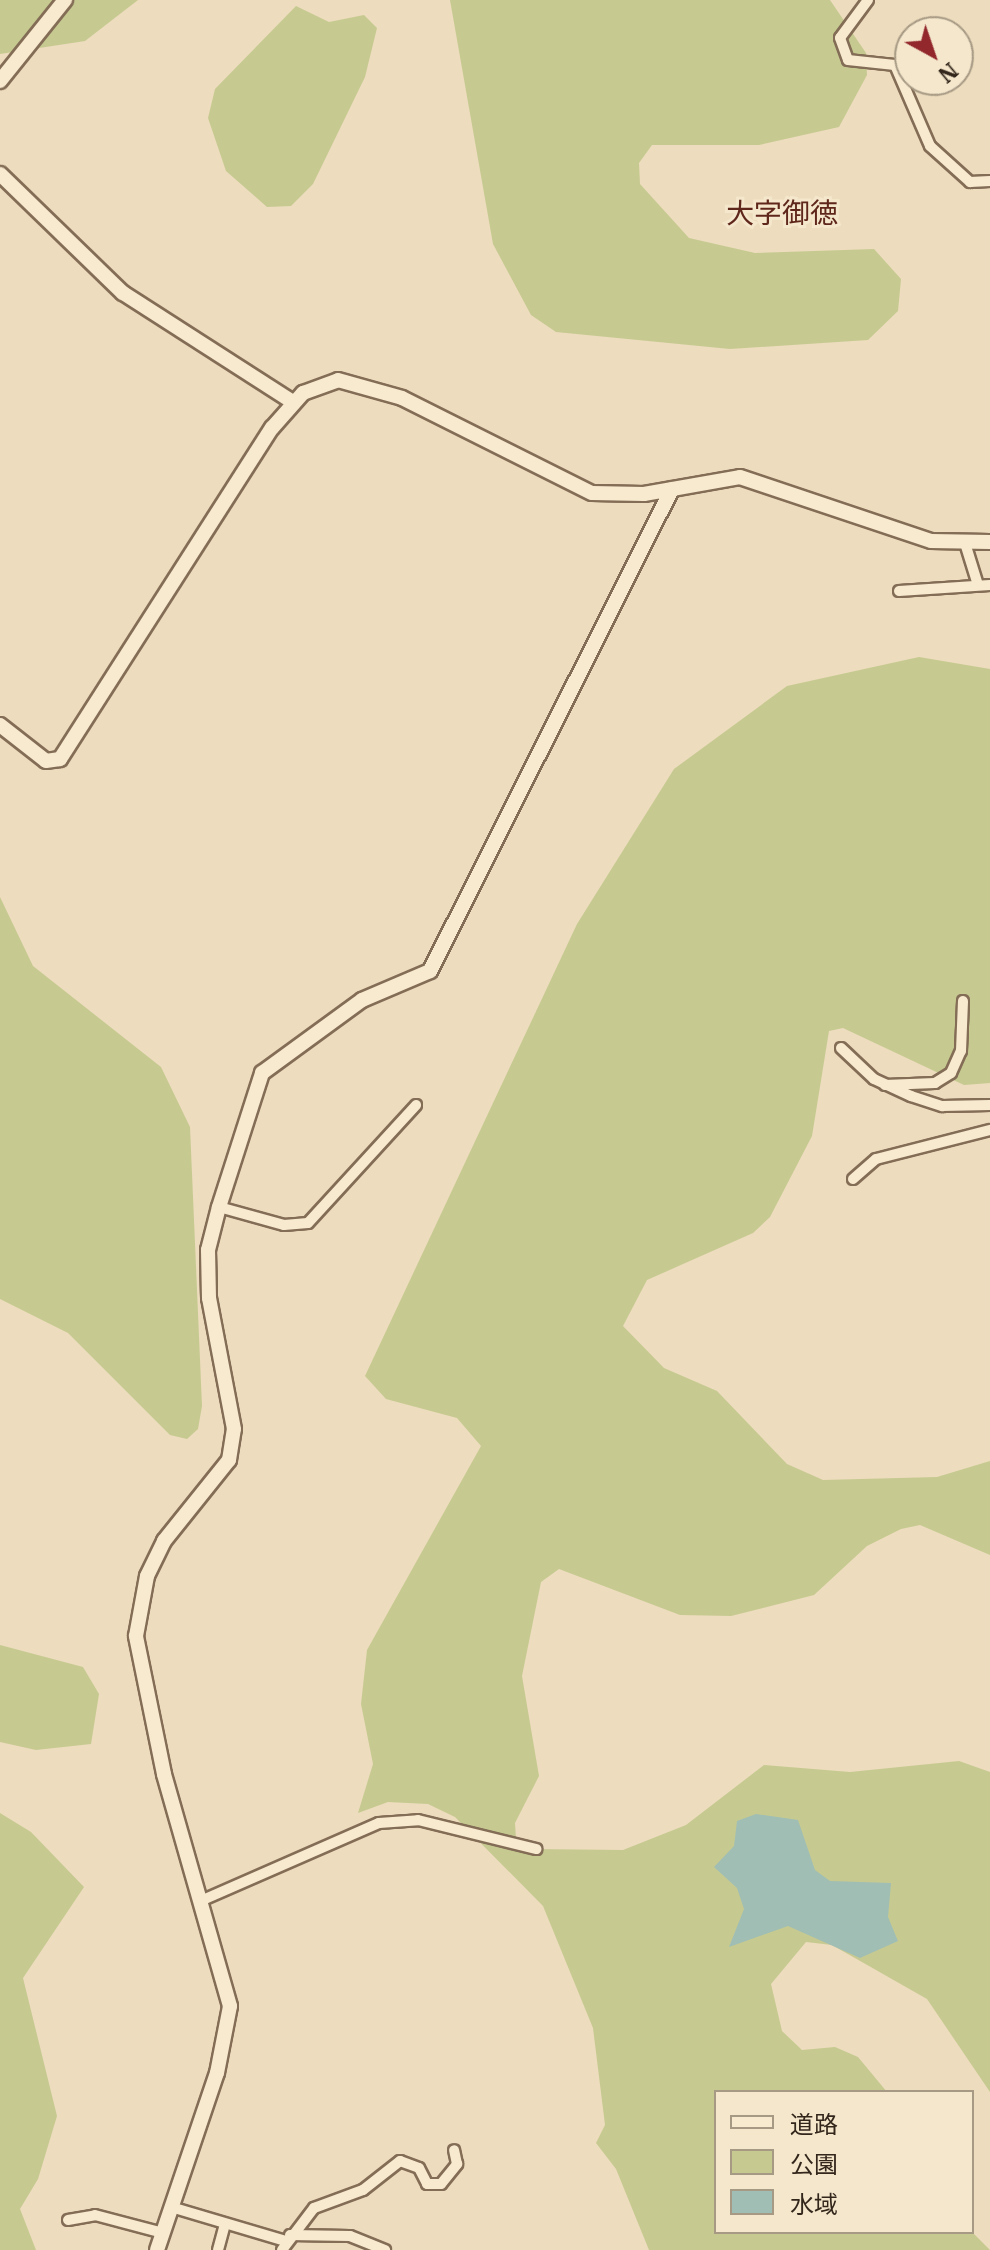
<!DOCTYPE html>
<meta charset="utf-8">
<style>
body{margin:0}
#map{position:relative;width:990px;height:2250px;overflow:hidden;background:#eddcbd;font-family:"IBM Plex Serif","Noto Sans JP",serif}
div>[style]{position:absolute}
.green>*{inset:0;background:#c6ca91}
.water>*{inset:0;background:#a0beb4}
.roads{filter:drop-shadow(2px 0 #846d56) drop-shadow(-2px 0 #846d56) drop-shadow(0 2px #846d56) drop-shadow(0 -2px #846d56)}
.street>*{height:10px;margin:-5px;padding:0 5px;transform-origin:5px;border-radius:5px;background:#f8eacf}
.secondary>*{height:14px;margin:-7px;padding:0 7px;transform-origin:7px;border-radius:7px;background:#f8eacf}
span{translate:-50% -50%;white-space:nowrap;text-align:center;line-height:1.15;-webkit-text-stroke:6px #f4e7cc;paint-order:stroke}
.quarter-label{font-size:28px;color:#5f271b}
.legend{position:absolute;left:714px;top:2090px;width:260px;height:144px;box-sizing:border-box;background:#f4e7cc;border:2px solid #a79a85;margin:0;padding:10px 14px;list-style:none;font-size:24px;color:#33261b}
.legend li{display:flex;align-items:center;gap:16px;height:40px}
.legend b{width:40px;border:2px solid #a79a85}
.north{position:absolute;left:894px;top:16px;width:80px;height:80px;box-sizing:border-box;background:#f4e7cc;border:2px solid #a79a85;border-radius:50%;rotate:140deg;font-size:22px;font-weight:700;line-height:32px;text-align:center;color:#33261b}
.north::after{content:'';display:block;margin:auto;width:28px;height:36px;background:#92272c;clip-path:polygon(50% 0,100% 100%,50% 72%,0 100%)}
</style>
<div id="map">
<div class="green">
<div style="clip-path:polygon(0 0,138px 0,85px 41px,0 54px)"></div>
<div style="clip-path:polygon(450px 0,830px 0,866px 53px,867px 75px,839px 127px,759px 145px,652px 145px,639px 163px,640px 184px,689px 238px,755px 253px,874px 249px,901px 279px,898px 311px,868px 340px,730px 349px,556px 332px,531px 315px,493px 244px)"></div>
<div style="clip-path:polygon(296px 6px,329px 22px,364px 15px,377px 28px,365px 77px,313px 184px,291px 206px,267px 207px,226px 171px,208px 118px,215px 89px)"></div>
<div style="clip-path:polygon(919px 657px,990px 669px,990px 1083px,964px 1085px,843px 1028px,829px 1031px,812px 1136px,770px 1217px,753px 1233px,647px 1280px,623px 1326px,664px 1368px,717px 1391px,787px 1464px,823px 1480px,937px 1477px,990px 1461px,990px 1555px,920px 1525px,901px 1529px,867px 1546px,814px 1595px,731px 1616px,680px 1615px,559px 1569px,541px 1582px,522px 1676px,539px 1776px,515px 1823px,516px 1839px,530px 1849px,623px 1850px,686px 1825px,764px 1765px,850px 1772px,959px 1761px,990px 1772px,990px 2092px,927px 1999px,832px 1945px,806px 1942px,771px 1984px,782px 2031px,802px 2050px,835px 2047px,858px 2057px,887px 2092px,716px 2092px,716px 2232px,972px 2232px,990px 2250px,649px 2250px,616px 2169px,596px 2143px,605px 2125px,593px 2028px,543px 1906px,455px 1817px,428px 1804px,388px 1802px,358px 1813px,373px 1764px,361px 1704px,367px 1650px,481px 1446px,457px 1418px,386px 1399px,365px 1376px,577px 924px,674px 769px,787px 686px)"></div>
<div style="clip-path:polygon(0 897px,33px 966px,161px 1067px,190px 1127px,202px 1406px,198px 1429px,187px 1439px,170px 1435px,68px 1333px,0 1299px)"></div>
<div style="clip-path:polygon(0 1645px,83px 1667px,99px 1694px,91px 1744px,36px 1750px,0 1742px)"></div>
<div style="clip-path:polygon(0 1813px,31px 1832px,84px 1887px,23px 1978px,57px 2116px,38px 2179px,20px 2209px,36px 2250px,0 2250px)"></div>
</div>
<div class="water">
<div style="clip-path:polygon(756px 1814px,798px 1820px,815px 1870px,830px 1881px,891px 1883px,888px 1917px,898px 1941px,860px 1958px,788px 1926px,729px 1947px,744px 1909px,737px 1888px,714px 1867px,734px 1846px,737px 1821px)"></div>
</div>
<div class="roads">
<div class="street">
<div style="left:868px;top:0;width:47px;rotate:126.4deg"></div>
<div style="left:840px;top:38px;width:23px;rotate:70deg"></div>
<div style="left:848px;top:60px;width:47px;rotate:6.1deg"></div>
<div style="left:895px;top:65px;width:88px;rotate:66.6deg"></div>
<div style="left:930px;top:146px;width:54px;rotate:42deg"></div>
<div style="left:970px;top:182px;width:20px;rotate:-3deg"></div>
<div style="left:965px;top:543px;width:44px;rotate:72.8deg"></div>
<div style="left:899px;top:591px;width:91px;rotate:-3.8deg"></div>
<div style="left:841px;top:1048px;width:45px;rotate:43.2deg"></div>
<div style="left:874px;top:1079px;width:41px;rotate:24.7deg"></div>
<div style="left:911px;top:1096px;width:33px;rotate:18deg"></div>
<div style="left:942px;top:1106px;width:48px;rotate:-1.2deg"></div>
<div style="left:885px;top:1085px;width:50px;rotate:-2.3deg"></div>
<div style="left:935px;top:1083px;width:19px;rotate:-32deg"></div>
<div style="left:951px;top:1073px;width:24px;rotate:-66deg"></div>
<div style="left:961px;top:1051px;width:50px;rotate:-87.7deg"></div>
<div style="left:853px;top:1179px;width:30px;rotate:-41deg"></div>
<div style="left:876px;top:1159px;width:118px;rotate:-14.3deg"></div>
<div style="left:219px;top:1207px;width:67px;rotate:15.5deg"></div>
<div style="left:284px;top:1225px;width:24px;rotate:-5deg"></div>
<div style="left:308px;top:1223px;width:160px;rotate:-47.5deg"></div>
<div style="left:205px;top:1899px;width:190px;rotate:-23.6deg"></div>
<div style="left:379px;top:1823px;width:39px;rotate:-4deg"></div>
<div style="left:418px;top:1820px;width:122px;rotate:13.8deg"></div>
<div style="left:171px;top:2207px;width:120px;rotate:16.5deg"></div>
<div style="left:68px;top:2220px;width:27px;rotate:-10deg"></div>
<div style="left:95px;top:2215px;width:70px;rotate:14.8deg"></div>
<div style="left:290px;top:2235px;width:60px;rotate:1deg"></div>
<div style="left:350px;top:2236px;width:38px;rotate:22deg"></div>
<div style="left:218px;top:2250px;width:27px;rotate:-75deg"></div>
<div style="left:282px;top:2250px;width:53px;rotate:-52.7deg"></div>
<div style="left:314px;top:2208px;width:52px;rotate:-20.2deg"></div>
<div style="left:363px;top:2190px;width:47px;rotate:-38.1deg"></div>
<div style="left:400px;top:2161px;width:20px;rotate:20deg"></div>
<div style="left:419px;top:2168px;width:18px;rotate:63deg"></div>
<div style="left:427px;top:2184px;width:14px"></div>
<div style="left:441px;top:2184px;width:26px;rotate:-51deg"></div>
<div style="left:457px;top:2164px;width:14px;rotate:-102deg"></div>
</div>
<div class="secondary">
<div style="left:0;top:81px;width:104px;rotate:-51.3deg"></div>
<div style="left:0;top:174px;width:171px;rotate:44.1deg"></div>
<div style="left:123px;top:293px;width:202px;rotate:32.7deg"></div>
<div style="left:0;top:725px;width:58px;rotate:38deg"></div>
<div style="left:46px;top:761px;width:14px;rotate:-8deg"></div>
<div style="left:60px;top:759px;width:393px;rotate:-57.4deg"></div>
<div style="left:272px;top:428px;width:47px;rotate:-48.5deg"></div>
<div style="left:303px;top:393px;width:37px;rotate:-20deg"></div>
<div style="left:338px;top:380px;width:66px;rotate:15.7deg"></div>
<div style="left:402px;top:398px;width:212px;rotate:26.6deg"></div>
<div style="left:592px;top:493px;width:52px;rotate:1.1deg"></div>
<div style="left:644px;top:494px;width:97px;rotate:-10deg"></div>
<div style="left:740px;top:477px;width:201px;rotate:18.5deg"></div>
<div style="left:931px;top:541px;width:59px;rotate:1deg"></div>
<div style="left:157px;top:2250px;width:187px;rotate:-71.3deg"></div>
<div style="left:217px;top:2073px;width:68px;rotate:-79deg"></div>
<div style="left:230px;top:2006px;width:241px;rotate:-105.9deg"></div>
<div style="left:164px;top:1774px;width:141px;rotate:-101.5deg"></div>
<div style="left:136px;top:1636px;width:61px;rotate:-79.6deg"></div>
<div style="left:147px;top:1576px;width:39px;rotate:-64deg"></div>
<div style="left:164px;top:1541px;width:104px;rotate:-51.3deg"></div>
<div style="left:229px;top:1460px;width:31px;rotate:-81deg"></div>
<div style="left:234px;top:1429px;width:133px;rotate:-100.8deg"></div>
<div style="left:209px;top:1298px;width:48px;rotate:-91.2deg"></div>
<div style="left:208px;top:1250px;width:44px;rotate:-75.7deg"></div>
<div style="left:219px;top:1207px;width:141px;rotate:-72.2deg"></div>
<div style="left:262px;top:1073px;width:124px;rotate:-36.1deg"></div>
<div style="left:362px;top:1000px;width:74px;rotate:-23.1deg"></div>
<div style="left:430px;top:971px;width:539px;rotate:-63.34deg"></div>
</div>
</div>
<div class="quarter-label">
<span style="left:782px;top:213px">大字御徳</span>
</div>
<ul class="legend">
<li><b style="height:10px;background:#f8eacf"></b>道路</li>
<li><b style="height:22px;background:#c6ca91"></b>公園</li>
<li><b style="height:22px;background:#a0beb4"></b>水域</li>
</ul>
<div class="north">N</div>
</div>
